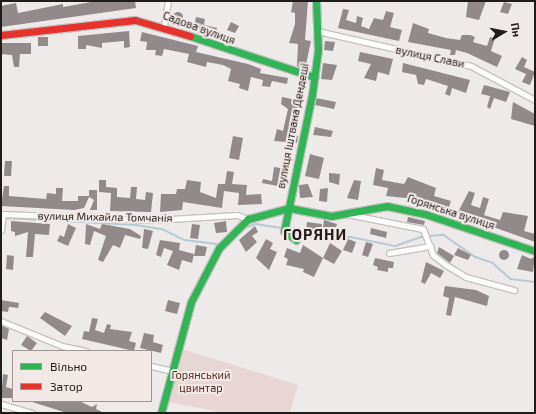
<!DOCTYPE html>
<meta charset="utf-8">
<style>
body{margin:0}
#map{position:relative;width:536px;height:414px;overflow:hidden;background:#efeaea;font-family:"Exo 2",sans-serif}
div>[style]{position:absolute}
.green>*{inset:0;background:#e7d6d3}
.stream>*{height:1.5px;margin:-0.75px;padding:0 0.75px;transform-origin:0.75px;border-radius:0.75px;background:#b5cad4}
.building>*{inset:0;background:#928a8a}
.round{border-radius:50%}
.roads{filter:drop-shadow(1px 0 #c6c2c2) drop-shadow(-1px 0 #c6c2c2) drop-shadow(0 1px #c6c2c2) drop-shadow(0 -1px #c6c2c2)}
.street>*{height:5px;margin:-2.5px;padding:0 2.5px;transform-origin:2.5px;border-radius:2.5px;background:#fdfcfc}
.fast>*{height:7px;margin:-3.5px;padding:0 3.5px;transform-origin:3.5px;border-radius:3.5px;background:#30b455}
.jam>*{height:7px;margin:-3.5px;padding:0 3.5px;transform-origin:3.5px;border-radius:3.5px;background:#e5322d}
span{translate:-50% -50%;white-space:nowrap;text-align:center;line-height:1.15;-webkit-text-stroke:4px #f2e9e7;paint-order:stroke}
.street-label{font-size:11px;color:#1f1c1b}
.park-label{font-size:11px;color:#582922}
.district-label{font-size:15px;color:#1f1c1b;font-weight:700;letter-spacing:1px}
.frame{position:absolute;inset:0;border:2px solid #1f1c1b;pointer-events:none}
.legend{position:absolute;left:12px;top:350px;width:140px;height:52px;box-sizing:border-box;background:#f2e9e7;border:1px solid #9e9795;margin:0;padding:5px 7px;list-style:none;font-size:12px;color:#1f1c1b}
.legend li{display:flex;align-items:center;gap:8px;height:20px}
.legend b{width:20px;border:1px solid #9e9795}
.north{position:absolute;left:484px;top:12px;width:40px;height:40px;-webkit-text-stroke:3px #f2e9e7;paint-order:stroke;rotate:80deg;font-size:11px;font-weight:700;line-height:16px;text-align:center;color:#1f1c1b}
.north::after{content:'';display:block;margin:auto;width:14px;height:18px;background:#1f1c1b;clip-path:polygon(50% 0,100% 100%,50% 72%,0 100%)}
</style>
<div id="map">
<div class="green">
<div style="clip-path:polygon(182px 349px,298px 385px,290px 413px,224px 413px,169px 402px)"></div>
</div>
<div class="stream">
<div style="left:5px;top:218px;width:131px;rotate:3.1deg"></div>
<div style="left:136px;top:225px;width:26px;rotate:9deg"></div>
<div style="left:162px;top:229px;width:25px;rotate:26deg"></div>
<div style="left:185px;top:240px;width:32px;rotate:7deg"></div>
<div style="left:242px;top:229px;width:15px;rotate:-20deg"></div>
<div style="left:256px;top:224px;width:24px;rotate:9deg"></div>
<div style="left:287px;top:230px;width:34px;rotate:17deg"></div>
<div style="left:320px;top:240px;width:31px;rotate:-6deg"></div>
<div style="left:351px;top:237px;width:45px;rotate:11.6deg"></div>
<div style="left:395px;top:246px;width:31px;rotate:-19deg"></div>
<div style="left:428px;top:236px;width:16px;rotate:-4deg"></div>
<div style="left:444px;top:235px;width:39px;rotate:35deg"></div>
<div style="left:476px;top:257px;width:18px;rotate:19deg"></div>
<div style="left:493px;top:263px;width:24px;rotate:42deg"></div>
<div style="left:511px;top:279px;width:24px;rotate:7deg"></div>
</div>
<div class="building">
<div style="clip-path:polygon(135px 1px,136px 8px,1px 27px,1px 6px,16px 3px,18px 13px,63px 4px,63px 7px,91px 2px)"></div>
<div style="clip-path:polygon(293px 1px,308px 1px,305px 40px,311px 41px,305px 69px,297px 66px,298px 44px,289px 43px,295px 24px,295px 13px,291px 12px)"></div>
<div style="clip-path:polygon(468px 1px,486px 1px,479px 20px,466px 17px)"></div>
<div style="clip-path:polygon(504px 2px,512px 4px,508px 14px,500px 12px)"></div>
<div style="clip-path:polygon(343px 9px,349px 10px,346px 20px,356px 23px,357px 16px,363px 18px,361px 26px,369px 29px,374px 18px,383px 20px,386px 11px,394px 13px,390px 27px,402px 30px,399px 41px,338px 28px)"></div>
<div class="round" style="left:173px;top:12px;width:10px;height:10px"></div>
<div style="clip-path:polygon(196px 17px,205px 19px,204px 25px,217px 28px,215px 35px,194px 27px)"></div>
<div style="clip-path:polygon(231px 22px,239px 26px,235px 33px,227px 30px)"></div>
<div style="clip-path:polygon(413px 23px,429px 29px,428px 33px,446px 38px,460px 40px,462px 35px,470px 35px,475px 37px,473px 42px,487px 46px,490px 37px,495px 38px,491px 51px,502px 56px,497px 67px,467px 53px,456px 50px,455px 55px,450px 55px,451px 50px,408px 42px)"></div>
<div style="clip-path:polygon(129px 31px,130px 47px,124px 48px,124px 41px,102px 43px,102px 48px,86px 45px,86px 49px,78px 49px,78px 36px)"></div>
<div style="clip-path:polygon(142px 32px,198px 46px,196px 52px,248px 64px,261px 69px,260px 73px,288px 78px,287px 84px,272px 81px,270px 87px,262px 86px,263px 80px,251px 77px,248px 91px,239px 88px,240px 84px,228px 81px,231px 69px,223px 65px,207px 62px,206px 67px,187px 62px,189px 54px,164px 49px,162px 56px,155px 55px,156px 50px,146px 50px,147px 42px,140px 41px)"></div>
<div style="clip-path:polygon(38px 37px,48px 37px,48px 46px,38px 46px)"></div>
<div style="clip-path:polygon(325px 41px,335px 42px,333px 51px,324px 50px)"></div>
<div style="clip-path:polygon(1px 43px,31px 43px,31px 54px,20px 54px,19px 67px,14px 67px,12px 55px,1px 54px)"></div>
<div style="clip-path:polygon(360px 52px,393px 59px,389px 75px,378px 72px,376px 81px,364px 78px,371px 64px,358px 61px)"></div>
<div style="clip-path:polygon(522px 57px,527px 60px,524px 67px,535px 72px,530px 85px,522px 82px,526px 74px,515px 69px)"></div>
<div style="clip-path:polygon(323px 63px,337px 65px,332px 80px,321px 79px)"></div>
<div style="clip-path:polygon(403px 63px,470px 80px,466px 93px,452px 88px,450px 96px,445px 94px,448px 86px,426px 79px,424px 85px,418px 84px,416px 75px,402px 72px)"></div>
<div style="clip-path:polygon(484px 85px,510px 92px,506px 102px,494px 98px,490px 109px,487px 107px,490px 96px,481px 94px)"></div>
<div style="clip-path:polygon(282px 97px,301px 101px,294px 134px,298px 136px,297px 143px,274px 141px,277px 129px,283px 131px,288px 109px,281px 104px)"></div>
<div style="clip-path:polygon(316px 98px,336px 102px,334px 109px,315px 105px)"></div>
<div style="clip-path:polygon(513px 102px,535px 114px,535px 126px,511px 119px)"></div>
<div style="clip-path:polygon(315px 127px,333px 131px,331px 137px,313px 135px)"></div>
<div style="clip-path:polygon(233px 136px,243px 138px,239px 160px,229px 158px)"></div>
<div style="clip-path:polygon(310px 154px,324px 158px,319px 179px,305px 176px)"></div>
<div style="clip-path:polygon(5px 161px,12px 161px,11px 176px,4px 176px)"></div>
<div style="clip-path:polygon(274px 167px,286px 169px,283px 187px,262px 183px,263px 179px,272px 181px)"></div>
<div style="clip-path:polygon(376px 168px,384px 170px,382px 180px,404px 184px,408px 177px,436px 188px,434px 196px,451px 201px,448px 210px,415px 199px,386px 196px,388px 188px,373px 185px)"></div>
<div style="clip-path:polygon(227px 171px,234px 172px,232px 184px,247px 185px,246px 195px,261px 194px,262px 204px,238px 205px,239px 193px,224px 191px,222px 208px,183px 202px,182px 210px,160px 212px,161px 194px,176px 194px,177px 189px,185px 189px,187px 180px,201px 182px,200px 192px,216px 198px,218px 184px,225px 184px)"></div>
<div style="clip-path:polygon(329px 173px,340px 174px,339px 185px,329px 182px)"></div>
<div style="clip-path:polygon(99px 180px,106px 180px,106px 187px,117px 188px,117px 197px,130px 198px,131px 187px,137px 187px,136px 199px,145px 200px,146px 192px,153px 193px,151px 212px,110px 211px,111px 193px,99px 192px)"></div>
<div style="clip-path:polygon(354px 180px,361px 181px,358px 200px,347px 198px)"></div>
<div style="clip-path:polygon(308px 184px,313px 197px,300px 198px,299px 185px)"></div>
<div style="clip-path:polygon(4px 186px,9px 186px,9px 196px,46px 199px,47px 193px,56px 194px,56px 188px,63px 188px,62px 201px,78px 201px,78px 196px,89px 196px,89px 190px,97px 190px,97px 210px,90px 210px,94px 200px,89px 197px,84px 208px,74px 210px,1px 206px)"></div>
<div style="clip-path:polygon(328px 188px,327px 202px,319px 201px,320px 189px)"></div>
<div style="clip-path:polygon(469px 191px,475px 193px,471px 205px,480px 208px,483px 197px,489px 199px,484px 215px,500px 220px,503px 212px,528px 216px,524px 231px,535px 234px,535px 242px,457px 214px)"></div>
<div style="clip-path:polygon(408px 217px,425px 221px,424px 225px,407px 222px)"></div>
<div style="clip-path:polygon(324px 220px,337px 224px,335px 231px,323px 227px)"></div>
<div style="clip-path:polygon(11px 221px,50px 224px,49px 235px,35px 234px,33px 257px,26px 257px,28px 232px,15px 236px,15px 232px,11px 231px)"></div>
<div style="clip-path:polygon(226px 221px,227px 232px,216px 233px,214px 223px)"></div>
<div style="clip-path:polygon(307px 222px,322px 224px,321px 231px,306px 230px)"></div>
<div style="clip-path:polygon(68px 224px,76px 228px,68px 246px,57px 241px,60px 235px,64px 237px)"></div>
<div style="clip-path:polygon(86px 224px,100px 229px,102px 224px,130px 229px,141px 236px,140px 239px,125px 235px,120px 248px,113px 245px,103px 262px,98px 260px,106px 236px,94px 231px,90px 245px,85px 244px)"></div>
<div style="clip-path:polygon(192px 224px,200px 225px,198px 239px,190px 238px)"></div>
<div style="clip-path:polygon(255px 226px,258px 232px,252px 236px,257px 242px,246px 252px,239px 240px)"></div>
<div style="clip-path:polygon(371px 228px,387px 232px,386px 238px,370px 234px)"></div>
<div style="clip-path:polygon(144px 229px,153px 231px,148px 249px,142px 248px)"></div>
<div style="clip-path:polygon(266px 239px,273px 243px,270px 249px,277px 252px,269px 270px,256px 258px)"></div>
<div style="clip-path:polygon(348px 239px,356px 242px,352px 253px,343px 250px)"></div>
<div style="clip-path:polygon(160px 240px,180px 243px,179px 250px,194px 254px,192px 263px,182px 260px,179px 270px,167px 265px,173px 251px,164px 248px,161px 257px,156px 255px)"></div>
<div style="clip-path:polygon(366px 242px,373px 244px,368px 257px,362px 255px)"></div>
<div style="clip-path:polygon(330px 243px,342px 251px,334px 264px,323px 258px)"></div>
<div style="clip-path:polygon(196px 245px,207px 247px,205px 256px,194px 256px)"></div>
<div style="clip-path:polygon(303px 245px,323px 258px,314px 277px,303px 272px,304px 269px,286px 265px,288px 259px,284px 257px,287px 248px,300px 253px)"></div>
<div style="clip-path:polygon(439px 247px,454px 256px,450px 263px,437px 253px)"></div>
<div style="clip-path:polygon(458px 248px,471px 255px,468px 260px,454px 255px)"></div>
<div class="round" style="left:499px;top:250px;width:10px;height:10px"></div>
<div style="clip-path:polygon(7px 255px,14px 256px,13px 270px,6px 269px)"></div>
<div style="clip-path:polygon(522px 255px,531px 259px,535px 256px,533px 272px,517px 269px)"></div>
<div style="clip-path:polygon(375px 258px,394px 262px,393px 268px,388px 268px,388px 272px,377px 270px,378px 267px,373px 265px)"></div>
<div style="clip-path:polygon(426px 262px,444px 271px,440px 278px,431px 273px,425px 284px,421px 282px)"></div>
<div style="clip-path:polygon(445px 286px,476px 290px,489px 296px,487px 306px,455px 297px,451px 316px,446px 315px,449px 298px,443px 296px)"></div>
<div style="clip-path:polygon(1px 300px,19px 303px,18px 308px,9px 307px,8px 312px,1px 311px)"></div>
<div style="clip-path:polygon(168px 300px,180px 303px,177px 314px,165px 311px)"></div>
<div style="clip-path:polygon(45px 312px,72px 326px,65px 336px,40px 318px)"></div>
<div style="clip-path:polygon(92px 318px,98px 319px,95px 330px,104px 333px,107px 324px,111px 325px,110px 329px,132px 332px,129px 341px,136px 343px,134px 351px,82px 339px,84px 331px,89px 332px)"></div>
<div style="clip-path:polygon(1px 325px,9px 329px,7px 340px,1px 338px)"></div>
<div style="clip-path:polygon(144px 333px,154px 335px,153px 342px,163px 345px,161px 353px,140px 348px)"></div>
<div style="clip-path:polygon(27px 336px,37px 343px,31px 351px,21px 345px)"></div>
<div style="clip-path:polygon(3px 374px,8px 375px,6px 387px,13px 389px,13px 398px,1px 398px)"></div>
<div style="clip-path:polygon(29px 401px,79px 401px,92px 407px,97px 404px,96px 409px,104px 413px,67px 413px)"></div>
</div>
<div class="roads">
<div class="street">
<div style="left:164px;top:26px;width:25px;rotate:-81deg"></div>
<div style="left:317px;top:31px;width:158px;rotate:12.8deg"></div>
<div style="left:471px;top:66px;width:72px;rotate:28deg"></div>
<div style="left:347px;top:214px;width:77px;rotate:11.2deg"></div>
<div style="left:423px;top:229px;width:28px;rotate:69deg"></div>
<div style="left:433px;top:255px;width:16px;rotate:38deg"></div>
<div style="left:446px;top:265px;width:23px;rotate:31deg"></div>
<div style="left:466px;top:277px;width:50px;rotate:15.2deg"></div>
<div style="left:1px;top:230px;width:16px;rotate:-83deg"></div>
<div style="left:3px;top:214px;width:150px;rotate:2.3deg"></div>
<div style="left:153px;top:220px;width:84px;rotate:-3.4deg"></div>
<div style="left:237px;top:215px;width:12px;rotate:20deg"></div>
<div style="left:389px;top:253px;width:42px;rotate:-9.7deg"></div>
<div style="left:1px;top:321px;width:66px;rotate:22.3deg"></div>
<div style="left:62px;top:346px;width:24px;rotate:12deg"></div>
<div style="left:151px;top:366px;width:23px;rotate:13deg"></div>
<div style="left:1px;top:404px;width:32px;rotate:16deg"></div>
</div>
<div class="fast">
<div style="left:190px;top:36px;width:131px;rotate:18.3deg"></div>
<div style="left:296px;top:240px;width:15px;rotate:-143deg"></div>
<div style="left:284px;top:231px;width:139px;rotate:-78.4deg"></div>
<div style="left:312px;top:95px;width:45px;rotate:-82.4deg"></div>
<div style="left:318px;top:50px;width:49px;rotate:-92.3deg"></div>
<div style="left:161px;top:413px;width:115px;rotate:-74.9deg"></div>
<div style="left:191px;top:302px;width:61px;rotate:-62.6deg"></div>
<div style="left:219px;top:248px;width:41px;rotate:-45deg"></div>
<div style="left:248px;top:219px;width:42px;rotate:-15deg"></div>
<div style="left:289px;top:208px;width:43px;rotate:10.8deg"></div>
<div style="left:331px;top:216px;width:57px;rotate:-10.1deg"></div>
<div style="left:387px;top:206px;width:39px;rotate:12deg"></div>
<div style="left:425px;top:214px;width:116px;rotate:18.6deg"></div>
</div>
<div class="jam">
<div style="left:1px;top:35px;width:135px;rotate:-6.4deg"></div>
<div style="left:135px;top:20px;width:57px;rotate:16.2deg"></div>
</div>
</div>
<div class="street-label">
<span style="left:199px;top:28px;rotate:20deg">Садова вулиця</span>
<span style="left:430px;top:57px;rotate:12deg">вулиця Слави</span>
<span style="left:293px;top:126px;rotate:-79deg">вулиця Іштвана Дендеші</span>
<span style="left:451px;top:212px;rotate:18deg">Горянська вулиця</span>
<span style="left:105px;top:217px;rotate:1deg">вулиця Михайла Томчанія</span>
</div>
<div class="park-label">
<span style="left:201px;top:382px">Горянський<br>цвинтар</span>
</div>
<div class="district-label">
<span style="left:315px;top:235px">ГОРЯНИ</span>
</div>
<div class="frame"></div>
<ul class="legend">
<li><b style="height:5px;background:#30b455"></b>Вільно</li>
<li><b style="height:5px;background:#e5322d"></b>Затор</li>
</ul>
<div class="north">Пн</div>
</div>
